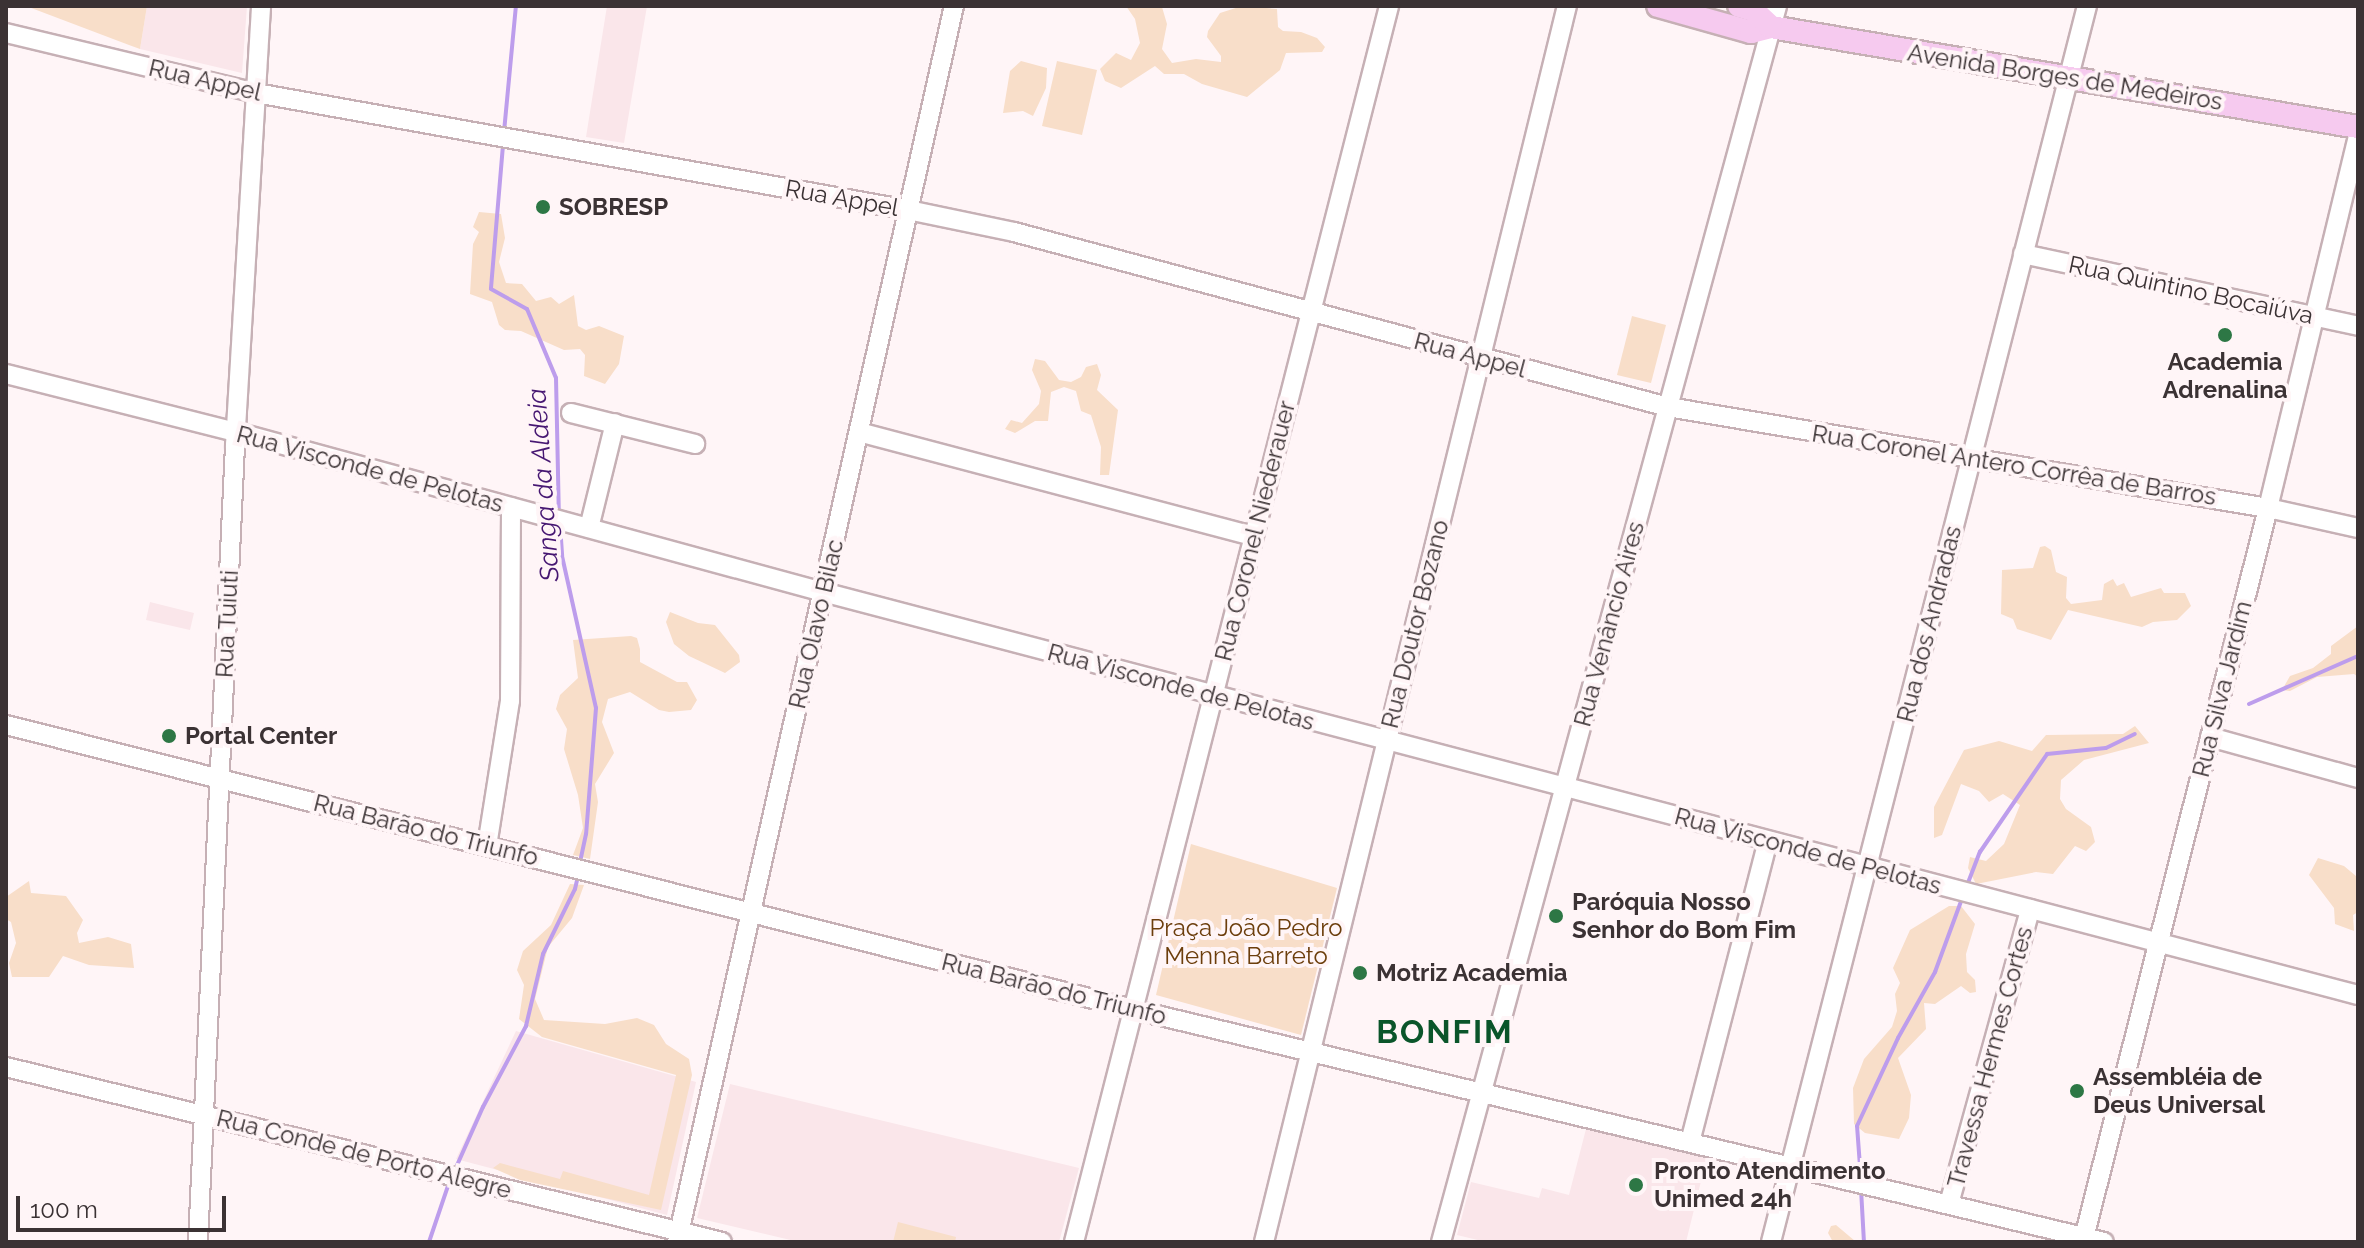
<!DOCTYPE html>
<meta charset="utf-8">
<style>
body{margin:0}
#map{position:relative;width:2364px;height:1248px;overflow:hidden;background:#fff5f7;font-family:Raleway,sans-serif}
div>[style]{position:absolute}
.built>*{inset:0;background:#fae6ea}
.green>*{inset:0;background:#f8dec9}
.stream>*{height:4px;margin:-2px;padding:0 2px;transform-origin:2px;border-radius:2px;background:#bd9dec}
.roads{filter:drop-shadow(2px 0 #c6b0b5) drop-shadow(-2px 0 #c6b0b5) drop-shadow(0 2px #c6b0b5) drop-shadow(0 -2px #c6b0b5)}
.minor>*{height:18px;margin:-9px;padding:0 9px;transform-origin:9px;border-radius:9px;background:#fff}
.major>*{height:22px;margin:-11px;padding:0 11px;transform-origin:11px;border-radius:11px;background:#f6caef}
.dots>*{width:22px;height:22px;translate:-50% -50%;box-sizing:border-box;border:4px solid #fff5f7;border-radius:50%}
span{translate:-50% -50%;white-space:nowrap;text-align:center;line-height:1.15;-webkit-text-stroke:8px #fff5f7;paint-order:stroke}
.street-label{font-size:24px;color:#3b3234}
.poi-label{font-size:24px;color:#3b3234;font-weight:700}
.left{translate:0 -50%;text-align:left}
.park-label{font-size:24px;color:#6c3e0c}
.water-label{font-size:26px;color:#461772;font-style:italic}
.district-label{font-size:32px;color:#0a552a;font-weight:700;letter-spacing:2px}
.frame{position:absolute;inset:0;border:8px solid #3b3234;pointer-events:none}
.scale{position:absolute;left:16px;top:1196px;width:210px;height:36px;box-sizing:border-box;border:4px solid #3b3234;border-top:0;padding-left:10px;font-size:24px;line-height:28px;white-space:nowrap;color:#3b3234;-webkit-text-stroke:6px #fff5f7;paint-order:stroke}
</style>
<div id="map">
<div class="built">
<div style="clip-path:polygon(147px 6px,247px 6px,242px 73px,140px 49px)"></div>
<div style="clip-path:polygon(607px 6px,647px 6px,624px 143px,586px 137px)"></div>
<div style="clip-path:polygon(150px 602px,194px 613px,190px 630px,146px 620px)"></div>
<div style="clip-path:polygon(516px 1031px,696px 1082px,667px 1215px,456px 1159px)"></div>
<div style="clip-path:polygon(730px 1084px,1079px 1168px,1059px 1242px,799px 1242px,697px 1218px)"></div>
<div style="clip-path:polygon(1586px 1129px,1707px 1157px,1686px 1242px,1486px 1242px,1457px 1235px,1471px 1182px,1539px 1198px,1542px 1188px,1569px 1195px)"></div>
</div>
<div class="green">
<div style="clip-path:polygon(26px 6px,147px 6px,140px 49px,129px 45px)"></div>
<div style="clip-path:polygon(1126px 6px,1162px 7px,1167px 24px,1162px 49px,1172px 63px,1196px 59px,1221px 62px,1221px 56px,1207px 37px,1208px 31px,1220px 13px,1242px 6px,1277px 9px,1278px 27px,1283px 31px,1301px 32px,1317px 38px,1325px 47px,1322px 52px,1286px 53px,1280px 70px,1247px 97px,1202px 84px,1184px 74px,1164px 74px,1155px 66px,1121px 88px,1105px 81px,1100px 69px,1116px 53px,1131px 60px,1140px 43px,1135px 19px)"></div>
<div style="clip-path:polygon(1021px 61px,1047px 68px,1046px 88px,1033px 116px,1023px 111px,1003px 113px,1010px 71px)"></div>
<div style="clip-path:polygon(1057px 61px,1097px 70px,1082px 135px,1042px 126px)"></div>
<div style="clip-path:polygon(479px 212px,501px 214px,505px 238px,499px 262px,506px 283px,522px 284px,536px 301px,551px 297px,559px 304px,574px 295px,578px 326px,586px 330px,599px 326px,624px 336px,619px 364px,605px 384px,584px 376px,585px 355px,580px 349px,564px 350px,521px 331px,505px 330px,499px 325px,492px 302px,470px 294px,473px 244px,479px 232px,473px 227px)"></div>
<div style="clip-path:polygon(1632px 316px,1666px 325px,1651px 383px,1617px 375px)"></div>
<div style="clip-path:polygon(1035px 359px,1045px 361px,1059px 380px,1071px 382px,1081px 377px,1086px 367px,1097px 364px,1101px 375px,1097px 390px,1118px 410px,1109px 475px,1100px 475px,1101px 447px,1091px 415px,1081px 411px,1076px 391px,1064px 387px,1051px 392px,1048px 421px,1035px 421px,1015px 433px,1005px 429px,1011px 420px,1022px 423px,1039px 404px,1041px 391px,1032px 370px)"></div>
<div style="clip-path:polygon(2045px 546px,2051px 550px,2056px 572px,2067px 577px,2066px 598px,2071px 604px,2102px 600px,2104px 584px,2113px 579px,2117px 586px,2124px 583px,2131px 597px,2161px 588px,2164px 593px,2185px 593px,2191px 606px,2177px 620px,2153px 622px,2142px 627px,2068px 610px,2051px 640px,2017px 629px,2013px 619px,2001px 614px,2002px 570px,2033px 568px,2040px 547px)"></div>
<div style="clip-path:polygon(670px 612px,698px 623px,715px 625px,739px 655px,740px 662px,725px 673px,689px 656px,674px 644px,666px 622px)"></div>
<div style="clip-path:polygon(2358px 626px,2358px 677px,2354px 674px,2317px 677px,2290px 691px,2282px 690px,2290px 676px,2313px 668px,2331px 654px,2331px 646px)"></div>
<div style="clip-path:polygon(631px 636px,637px 638px,640px 649px,640px 662px,677px 682px,687px 682px,697px 700px,691px 710px,669px 712px,659px 710px,630px 692px,608px 699px,602px 722px,614px 753px,595px 784px,598px 802px,590px 859px,573px 855px,583px 828px,578px 795px,564px 749px,567px 729px,556px 709px,560px 695px,578px 678px,573px 640px)"></div>
<div style="clip-path:polygon(2135px 726px,2149px 743px,2084px 760px,2061px 780px,2060px 799px,2066px 809px,2091px 827px,2095px 842px,2086px 851px,2075px 846px,2053px 874px,2036px 872px,1976px 884px,1968px 868px,1970px 857px,1986px 861px,2004px 844px,2020px 805px,2003px 794px,1989px 802px,1979px 791px,1961px 784px,1942px 835px,1934px 838px,1934px 807px,1964px 750px,1999px 741px,2032px 751px,2046px 735px,2123px 734px)"></div>
<div style="clip-path:polygon(1191px 844px,1337px 888px,1301px 1035px,1156px 995px)"></div>
<div style="clip-path:polygon(2318px 858px,2344px 866px,2356px 876px,2358px 912px,2353px 915px,2354px 931px,2335px 924px,2334px 908px,2309px 875px)"></div>
<div style="clip-path:polygon(29px 881px,31px 893px,66px 896px,83px 920px,77px 933px,79px 943px,108px 937px,131px 944px,134px 968px,89px 965px,63px 956px,49px 977px,12px 977px,9px 963px,16px 943px,11px 922px,6px 919px,6px 897px)"></div>
<div style="clip-path:polygon(570px 884px,584px 885px,572px 918px,548px 947px,535px 999px,544px 1020px,605px 1024px,637px 1018px,654px 1025px,666px 1044px,689px 1059px,692px 1075px,661px 1210px,520px 1180px,493px 1168px,500px 1163px,560px 1179px,563px 1171px,649px 1195px,676px 1075px,542px 1037px,519px 1019px,524px 985px,517px 970px,523px 951px,551px 925px)"></div>
<div style="clip-path:polygon(1949px 906px,1961px 906px,1975px 924px,1966px 954px,1967px 972px,1975px 980px,1976px 992px,1970px 993px,1961px 986px,1935px 1004px,1924px 1003px,1926px 1029px,1898px 1058px,1911px 1095px,1909px 1118px,1899px 1139px,1865px 1133px,1854px 1124px,1853px 1088px,1864px 1059px,1892px 1027px,1897px 1011px,1895px 994px,1900px 983px,1893px 968px,1910px 930px)"></div>
<div style="clip-path:polygon(898px 1222px,956px 1237px,955px 1242px,893px 1242px)"></div>
<div style="clip-path:polygon(1836px 1225px,1855px 1241px,1859px 1242px,1833px 1242px,1828px 1233px,1831px 1226px)"></div>
</div>
<div class="stream">
<div style="left:504px;top:132px;width:127px;rotate:-84.6deg"></div>
<div style="left:503px;top:145px;width:144px;rotate:94.8deg"></div>
<div style="left:491px;top:289px;width:41px;rotate:29.1deg"></div>
<div style="left:527px;top:309px;width:75px;rotate:67.2deg"></div>
<div style="left:556px;top:378px;width:138px;rotate:88.8deg"></div>
<div style="left:560px;top:525px;width:31px;rotate:86deg"></div>
<div style="left:562px;top:556px;width:156px;rotate:77.4deg"></div>
<div style="left:596px;top:708px;width:126px;rotate:94.5deg"></div>
<div style="left:586px;top:834px;width:30px;rotate:102deg"></div>
<div style="left:2249px;top:704px;width:119px;rotate:-23.8deg"></div>
<div style="left:1966px;top:888px;width:39px;rotate:-69deg"></div>
<div style="left:1980px;top:852px;width:119px;rotate:-55.6deg"></div>
<div style="left:2047px;top:754px;width:59px;rotate:-5.8deg"></div>
<div style="left:2106px;top:748px;width:32px;rotate:-26deg"></div>
<div style="left:454px;top:1172px;width:71px;rotate:-66deg"></div>
<div style="left:483px;top:1107px;width:92px;rotate:-62deg"></div>
<div style="left:526px;top:1026px;width:74px;rotate:-76.7deg"></div>
<div style="left:543px;top:954px;width:72px;rotate:-63.8deg"></div>
<div style="left:575px;top:889px;width:13px;rotate:-77deg"></div>
<div style="left:1861px;top:1180px;width:54px;rotate:-94.2deg"></div>
<div style="left:1857px;top:1126px;width:97px;rotate:-65deg"></div>
<div style="left:1898px;top:1038px;width:76px;rotate:-60.7deg"></div>
<div style="left:1935px;top:972px;width:81px;rotate:-69.8deg"></div>
<div style="left:1861px;top:1189px;width:53px;rotate:86.8deg"></div>
<div style="left:429px;top:1242px;width:65px;rotate:-71.3deg"></div>
</div>
<div class="roads">
<div class="minor">
<div style="left:6px;top:33px;width:257px;rotate:13.5deg"></div>
<div style="left:256px;top:93px;width:662px;rotate:10.17deg"></div>
<div style="left:908px;top:210px;width:108px;rotate:11.7deg"></div>
<div style="left:1014px;top:232px;width:677px;rotate:14.98deg"></div>
<div style="left:1668px;top:407px;width:608px;rotate:9.56deg"></div>
<div style="left:2268px;top:508px;width:92px;rotate:12.5deg"></div>
<div style="left:2023px;top:254px;width:343px;rotate:12.1deg"></div>
<div style="left:6px;top:374px;width:237px;rotate:14.2deg"></div>
<div style="left:236px;top:432px;width:608px;rotate:15.25deg"></div>
<div style="left:823px;top:592px;width:1587px;rotate:14.71deg"></div>
<div style="left:571px;top:413px;width:128px;rotate:14deg"></div>
<div style="left:859px;top:432px;width:407px;rotate:14.8deg"></div>
<div style="left:589px;top:528px;width:108px;rotate:-76.1deg"></div>
<div style="left:6px;top:725px;width:1174px;rotate:14.15deg"></div>
<div style="left:1144px;top:1012px;width:987px;rotate:13.47deg"></div>
<div style="left:2210px;top:737px;width:154px;rotate:15.5deg"></div>
<div style="left:487px;top:846px;width:147px;rotate:-81deg"></div>
<div style="left:510px;top:701px;width:194px;rotate:-89.7deg"></div>
<div style="left:6px;top:1067px;width:737px;rotate:13.73deg"></div>
<div style="left:1690px;top:1142px;width:311px;rotate:-75.5deg"></div>
<div style="left:1949px;top:1204px;width:306px;rotate:-74.6deg"></div>
<div style="left:198px;top:1242px;width:798px;rotate:-87.34deg"></div>
<div style="left:235px;top:445px;width:440px;rotate:-86.6deg"></div>
<div style="left:677px;top:1242px;width:1267px;rotate:-77.37deg"></div>
<div style="left:1074px;top:1242px;width:1276px;rotate:-75.7deg"></div>
<div style="left:1264px;top:1242px;width:1273px;rotate:-76.23deg"></div>
<div style="left:1441px;top:1242px;width:1281px;rotate:-74.79deg"></div>
<div style="left:1771px;top:1242px;width:1276px;rotate:-75.66deg"></div>
<div style="left:2083px;top:1242px;width:757px;rotate:-75.85deg"></div>
<div style="left:2268px;top:508px;width:384px;rotate:-76.4deg"></div>
</div>
<div class="major">
<div style="left:1658px;top:6px;width:97px;rotate:15.6deg"></div>
<div style="left:1751px;top:32px;width:21px;rotate:-14deg"></div>
<div style="left:1771px;top:27px;width:595px;rotate:9.67deg"></div>
<div style="left:1739px;top:6px;width:15px;rotate:16deg"></div>
<div style="left:1753px;top:10px;width:25px;rotate:43deg"></div>
</div>
</div>
<div class="dots">
<div style="left:543px;top:207px;background:#2d7745"></div>
<div style="left:2225px;top:335px;background:#2d7745"></div>
<div style="left:169px;top:736px;background:#2d7745"></div>
<div style="left:1556px;top:916px;background:#2d7745"></div>
<div style="left:1360px;top:973px;background:#2d7745"></div>
<div style="left:2077px;top:1091px;background:#2d7745"></div>
<div style="left:1636px;top:1185px;background:#2d7745"></div>
</div>
<div class="street-label">
<span style="left:2065px;top:77px;rotate:9deg">Avenida Borges de Medeiros</span>
<span style="left:205px;top:80px;rotate:13deg">Rua Appel</span>
<span style="left:842px;top:198px;rotate:10deg">Rua Appel</span>
<span style="left:2191px;top:290px;rotate:12deg">Rua Quintino Bocaiúva</span>
<span style="left:1470px;top:355px;rotate:15deg">Rua Appel</span>
<span style="left:2014px;top:465px;rotate:9deg">Rua Coronel Antero Corrêa de Barros</span>
<span style="left:370px;top:469px;rotate:15deg">Rua Visconde de Pelotas</span>
<span style="left:1255px;top:531px;rotate:-76deg">Rua Coronel Niederauer</span>
<span style="left:227px;top:624px;rotate:-87deg">Rua Tuiuti</span>
<span style="left:816px;top:624px;rotate:-77deg">Rua Olavo Bilac</span>
<span style="left:1415px;top:624px;rotate:-76deg">Rua Doutor Bozano</span>
<span style="left:1609px;top:624px;rotate:-75deg">Rua Venâncio Aires</span>
<span style="left:1929px;top:624px;rotate:-76deg">Rua dos Andradas</span>
<span style="left:1181px;top:687px;rotate:15deg">Rua Visconde de Pelotas</span>
<span style="left:2222px;top:689px;rotate:-76deg">Rua Silva Jardim</span>
<span style="left:426px;top:830px;rotate:14deg">Rua Barão do Triunfo</span>
<span style="left:1808px;top:851px;rotate:15deg">Rua Visconde de Pelotas</span>
<span style="left:1054px;top:989px;rotate:14deg">Rua Barão do Triunfo</span>
<span style="left:1990px;top:1057px;rotate:-75deg">Travessa Hermes Cortes</span>
<span style="left:364px;top:1154px;rotate:14deg">Rua Conde de Porto Alegre</span>
</div>
<div class="poi-label">
<span class="left" style="left:559px;top:207px">SOBRESP</span>
<span style="left:2225px;top:376px">Academia<br>Adrenalina</span>
<span class="left" style="left:185px;top:736px">Portal Center</span>
<span class="left" style="left:1572px;top:916px">Paróquia Nosso<br>Senhor do Bom Fim</span>
<span class="left" style="left:1376px;top:973px">Motriz Academia</span>
<span class="left" style="left:2093px;top:1091px">Assembléia de<br>Deus Universal</span>
<span class="left" style="left:1654px;top:1185px">Pronto Atendimento<br>Unimed 24h</span>
</div>
<div class="park-label">
<span style="left:1246px;top:942px">Praça João Pedro<br>Menna Barreto</span>
</div>
<div class="water-label">
<span style="left:544px;top:485px;rotate:-94deg">Sanga da Aldeia</span>
</div>
<div class="district-label">
<span style="left:1445px;top:1032px">BONFIM</span>
</div>
<div class="frame"></div>
<div class="scale">100 m</div>
</div>
